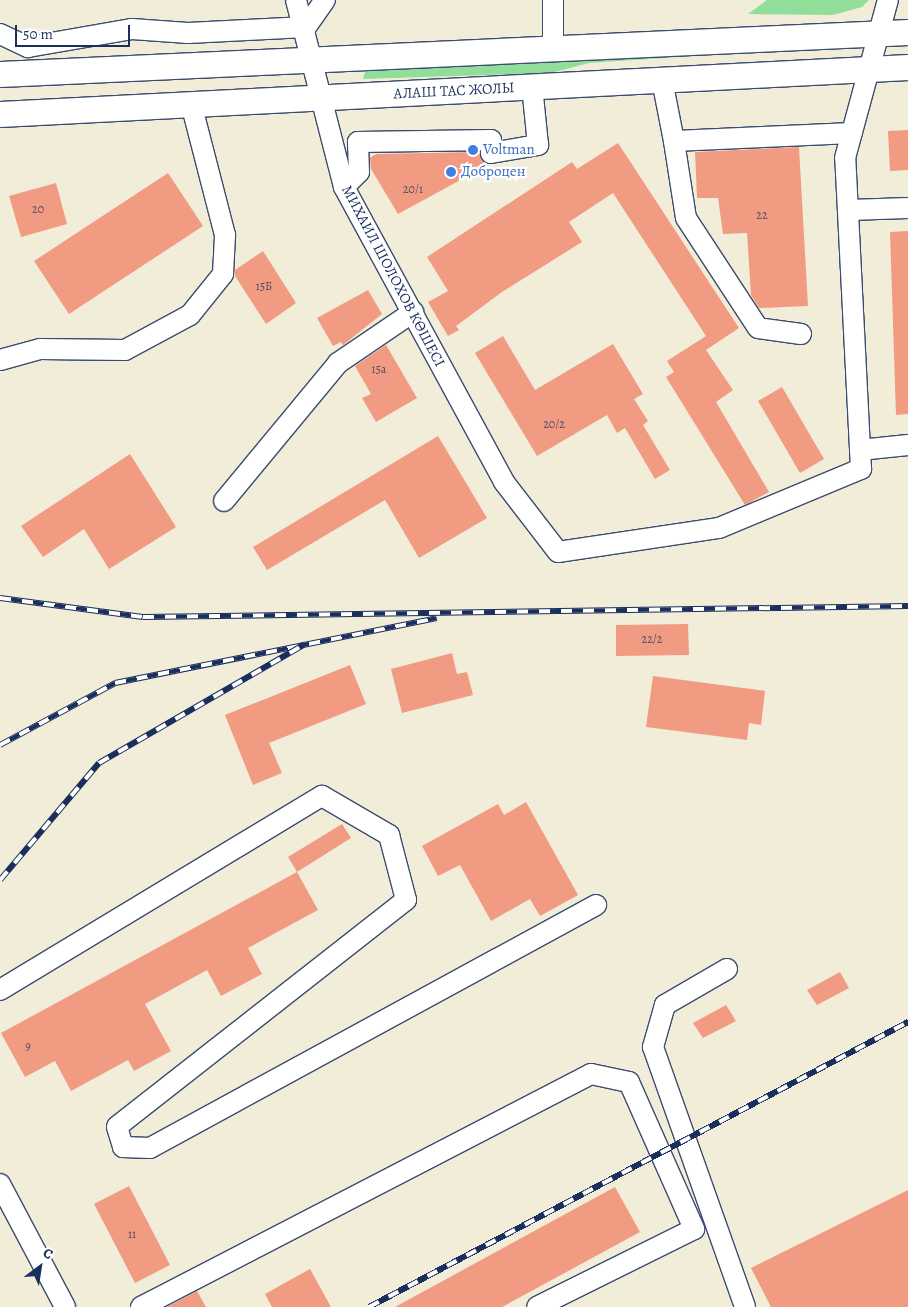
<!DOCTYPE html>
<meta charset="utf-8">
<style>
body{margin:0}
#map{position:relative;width:908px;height:1307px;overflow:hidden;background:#f2edd9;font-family:Alegreya,serif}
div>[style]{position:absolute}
.green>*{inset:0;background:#91de9b}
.building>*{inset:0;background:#f19b83}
.roads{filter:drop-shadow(1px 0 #3b4c70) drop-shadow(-1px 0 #3b4c70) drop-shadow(0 1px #3b4c70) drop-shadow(0 -1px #3b4c70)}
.minor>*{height:20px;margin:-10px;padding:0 10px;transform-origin:10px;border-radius:10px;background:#fff}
.major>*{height:25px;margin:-12.5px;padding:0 12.5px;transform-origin:12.5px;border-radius:12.5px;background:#fff}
.rail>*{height:5.5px;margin-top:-2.75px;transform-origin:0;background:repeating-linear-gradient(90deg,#fff 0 11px,#1b2f5e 0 22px);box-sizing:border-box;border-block:1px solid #1b2f5e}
.dots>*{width:14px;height:14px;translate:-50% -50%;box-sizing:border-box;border:2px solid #fff;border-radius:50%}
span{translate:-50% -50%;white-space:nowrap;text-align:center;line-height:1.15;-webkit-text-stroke:4.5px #fff;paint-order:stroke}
.number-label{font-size:12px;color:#504a67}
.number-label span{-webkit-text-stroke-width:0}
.street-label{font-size:15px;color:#1b2f5e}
.shop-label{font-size:15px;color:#366cbe}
.left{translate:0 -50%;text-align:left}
.north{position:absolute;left:15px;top:1242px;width:50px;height:50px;-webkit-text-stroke:4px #fff;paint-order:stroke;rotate:31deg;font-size:14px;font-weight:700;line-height:20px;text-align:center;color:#1b2f5e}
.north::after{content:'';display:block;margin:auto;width:18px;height:22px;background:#1b2f5e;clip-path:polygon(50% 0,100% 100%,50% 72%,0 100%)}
.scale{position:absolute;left:15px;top:25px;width:115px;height:22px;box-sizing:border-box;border:2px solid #1b2f5e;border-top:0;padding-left:6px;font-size:15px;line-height:18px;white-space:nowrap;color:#1b2f5e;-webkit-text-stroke:4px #fff;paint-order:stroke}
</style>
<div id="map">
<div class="green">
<div style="clip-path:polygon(767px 0,869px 0,862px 7px,833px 15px,748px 14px)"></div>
<div style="clip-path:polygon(827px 47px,589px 63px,551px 73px,363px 79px,366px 68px)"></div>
</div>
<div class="building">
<div style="clip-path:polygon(908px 130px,908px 170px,890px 171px,888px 131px)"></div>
<div style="clip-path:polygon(618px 143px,739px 328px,706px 350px,733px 390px,716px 402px,769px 492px,745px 505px,666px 377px,674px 372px,667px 361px,706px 336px,613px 193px,569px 222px,582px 242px,502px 292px,456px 326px,459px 330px,448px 336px,428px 302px,448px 291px,427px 257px,572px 162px,577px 169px)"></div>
<div style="clip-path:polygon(799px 147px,808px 306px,759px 308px,751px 295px,747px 233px,723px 234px,718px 198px,697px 198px,695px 152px)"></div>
<div style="clip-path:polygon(479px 152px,488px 165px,398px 214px,371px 169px,370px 158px,376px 154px)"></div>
<div style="clip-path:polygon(168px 173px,203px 226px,69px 314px,34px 261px)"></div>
<div style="clip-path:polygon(56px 183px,67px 224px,21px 237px,9px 196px)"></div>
<div style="clip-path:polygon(908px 231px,908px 414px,896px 415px,890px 232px)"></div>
<div style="clip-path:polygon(263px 251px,296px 303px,266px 324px,235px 276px,235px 270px)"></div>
<div style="clip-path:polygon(368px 290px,382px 314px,343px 345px,341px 342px,333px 346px,317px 318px)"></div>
<div style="clip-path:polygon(503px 336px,535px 390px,613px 344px,643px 394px,634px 399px,648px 421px,643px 425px,670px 470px,655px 479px,625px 428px,617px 433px,607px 415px,537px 456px,475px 353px)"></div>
<div style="clip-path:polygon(386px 345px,417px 398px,376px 422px,362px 398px,371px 394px,355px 366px)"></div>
<div style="clip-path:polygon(782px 387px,824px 459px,800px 473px,758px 401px)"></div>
<div style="clip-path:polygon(438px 436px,487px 518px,419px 558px,385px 500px,267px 570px,253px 547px)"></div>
<div style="clip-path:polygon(130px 454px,176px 527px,109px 569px,84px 529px,43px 557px,21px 526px)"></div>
<div style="clip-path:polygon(688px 624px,689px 655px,616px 656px,616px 625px)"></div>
<div style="clip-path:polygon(452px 653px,457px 674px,467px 672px,473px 695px,402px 713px,391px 669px)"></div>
<div style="clip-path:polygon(350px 665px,366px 704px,269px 743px,282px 773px,253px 785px,225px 715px)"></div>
<div style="clip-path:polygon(653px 676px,765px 691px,761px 725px,749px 723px,747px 740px,646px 727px)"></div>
<div style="clip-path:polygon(526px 802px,578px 895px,540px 916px,530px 899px,491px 921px,460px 865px,438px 876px,422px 846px,498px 804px,504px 815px)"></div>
<div style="clip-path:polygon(342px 824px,351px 838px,297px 872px,288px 857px)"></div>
<div style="clip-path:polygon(297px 872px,318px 910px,248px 948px,262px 974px,221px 996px,207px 970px,145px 1004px,171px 1051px,134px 1071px,128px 1060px,71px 1091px,55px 1061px,25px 1077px,1px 1033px)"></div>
<div style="clip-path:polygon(840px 972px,849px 988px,817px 1005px,807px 990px)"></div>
<div style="clip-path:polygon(726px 1005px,736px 1021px,703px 1038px,693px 1023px)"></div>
<div style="clip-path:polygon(129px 1186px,170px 1265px,135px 1283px,94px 1204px)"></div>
<div style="clip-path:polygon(615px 1187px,640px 1232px,502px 1307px,395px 1307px)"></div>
<div style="clip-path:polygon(908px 1190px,908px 1307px,771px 1307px,751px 1268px)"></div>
<div style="clip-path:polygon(310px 1269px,331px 1307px,272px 1307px,265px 1294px)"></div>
<div style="clip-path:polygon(197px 1291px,206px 1307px,167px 1307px)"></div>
</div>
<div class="roads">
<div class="minor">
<div style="left:296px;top:0;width:193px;rotate:75.6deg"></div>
<div style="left:344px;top:187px;width:336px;rotate:61.5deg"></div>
<div style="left:504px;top:482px;width:88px;rotate:52.4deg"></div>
<div style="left:558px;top:552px;width:163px;rotate:-8.5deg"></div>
<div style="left:719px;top:528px;width:154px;rotate:-22.6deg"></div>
<div style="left:861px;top:469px;width:311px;rotate:-92.9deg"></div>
<div style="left:845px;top:158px;width:164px;rotate:-74.8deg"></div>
<div style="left:553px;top:0;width:48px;rotate:90deg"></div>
<div style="left:0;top:34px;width:31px;rotate:25deg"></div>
<div style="left:28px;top:47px;width:106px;rotate:-9.8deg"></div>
<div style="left:132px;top:29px;width:56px;rotate:4.1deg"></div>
<div style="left:188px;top:33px;width:118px;rotate:-2.9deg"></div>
<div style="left:306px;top:27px;width:33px;rotate:-55deg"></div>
<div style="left:662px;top:80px;width:62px;rotate:78.9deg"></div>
<div style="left:344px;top:187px;width:21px;rotate:-45deg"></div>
<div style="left:359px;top:172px;width:30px;rotate:-92deg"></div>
<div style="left:358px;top:142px;width:133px;rotate:-0.9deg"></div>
<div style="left:491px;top:140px;width:13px;rotate:90deg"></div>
<div style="left:491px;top:153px;width:48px;rotate:-9.7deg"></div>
<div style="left:538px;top:145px;width:59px;rotate:-95.8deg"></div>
<div style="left:849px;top:210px;width:59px;rotate:-1.9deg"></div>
<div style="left:801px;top:334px;width:43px;rotate:-172.1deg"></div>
<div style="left:758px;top:328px;width:131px;rotate:-123.2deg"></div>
<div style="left:686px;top:218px;width:78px;rotate:-98.9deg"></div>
<div style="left:674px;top:141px;width:178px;rotate:-2.6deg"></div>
<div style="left:0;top:360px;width:41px;rotate:-15.4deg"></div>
<div style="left:40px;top:349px;width:85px;rotate:0.7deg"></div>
<div style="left:125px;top:350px;width:74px;rotate:-28.3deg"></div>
<div style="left:190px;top:315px;width:53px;rotate:-51.2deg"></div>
<div style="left:223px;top:274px;width:39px;rotate:-87deg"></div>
<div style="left:225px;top:235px;width:135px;rotate:-104.5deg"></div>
<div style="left:860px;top:450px;width:48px;rotate:-5.9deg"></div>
<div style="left:224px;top:501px;width:179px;rotate:-50.4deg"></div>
<div style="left:338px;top:363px;width:91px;rotate:-34.2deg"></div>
<div style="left:727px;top:969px;width:72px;rotate:149.9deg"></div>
<div style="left:665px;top:1005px;width:44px;rotate:105.9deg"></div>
<div style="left:653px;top:1047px;width:276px;rotate:70.5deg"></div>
<div style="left:0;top:990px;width:376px;rotate:-31.1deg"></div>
<div style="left:322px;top:796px;width:78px;rotate:30.2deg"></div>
<div style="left:389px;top:835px;width:67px;rotate:75.3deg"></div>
<div style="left:406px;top:900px;width:367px;rotate:141.9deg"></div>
<div style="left:117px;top:1127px;width:21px;rotate:73deg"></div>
<div style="left:123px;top:1147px;width:27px;rotate:2deg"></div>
<div style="left:150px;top:1148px;width:508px;rotate:-28.58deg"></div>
<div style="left:0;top:1184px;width:139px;rotate:62.1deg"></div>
<div style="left:141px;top:1307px;width:507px;rotate:-27.37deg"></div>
<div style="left:591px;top:1074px;width:39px;rotate:12deg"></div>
<div style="left:629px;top:1082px;width:161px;rotate:66.1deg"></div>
<div style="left:694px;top:1229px;width:175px;rotate:153.6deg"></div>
</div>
<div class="major">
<div style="left:0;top:74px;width:909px;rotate:-2.65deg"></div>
<div style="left:0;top:114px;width:909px;rotate:-2.96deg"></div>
</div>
</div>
<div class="rail">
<div style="left:0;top:598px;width:144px;rotate:7.6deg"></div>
<div style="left:143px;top:617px;width:765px;rotate:-0.82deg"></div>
<div style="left:0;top:745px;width:131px;rotate:-28.3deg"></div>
<div style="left:115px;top:683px;width:328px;rotate:-11.4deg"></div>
<div style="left:0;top:880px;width:153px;rotate:-49.8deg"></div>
<div style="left:99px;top:763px;width:236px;rotate:-30deg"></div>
<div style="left:369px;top:1307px;width:610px;rotate:-27.87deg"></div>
</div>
<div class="dots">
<div style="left:473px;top:150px;background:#3f7fe0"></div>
<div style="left:451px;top:172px;background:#3f7fe0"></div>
</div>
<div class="number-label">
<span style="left:413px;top:190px">20/1</span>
<span style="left:38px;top:210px">20</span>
<span style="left:762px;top:216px">22</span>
<span style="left:264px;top:287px">15Б</span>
<span style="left:379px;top:370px">15а</span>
<span style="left:554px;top:425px">20/2</span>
<span style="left:652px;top:640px">22/2</span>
<span style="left:28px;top:1047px">9</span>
<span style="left:132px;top:1235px">11</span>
</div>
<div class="street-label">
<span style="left:454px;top:91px;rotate:-3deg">АЛАШ ТАС ЖОЛЫ</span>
<span style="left:393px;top:276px;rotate:62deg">МИХАИЛ ШОЛОХОВ КӨШЕСІ</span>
</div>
<div class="shop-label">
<span class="left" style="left:483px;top:150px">Voltman</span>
<span class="left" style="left:461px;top:172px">Доброцен</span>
</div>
<div class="north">С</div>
<div class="scale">50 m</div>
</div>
